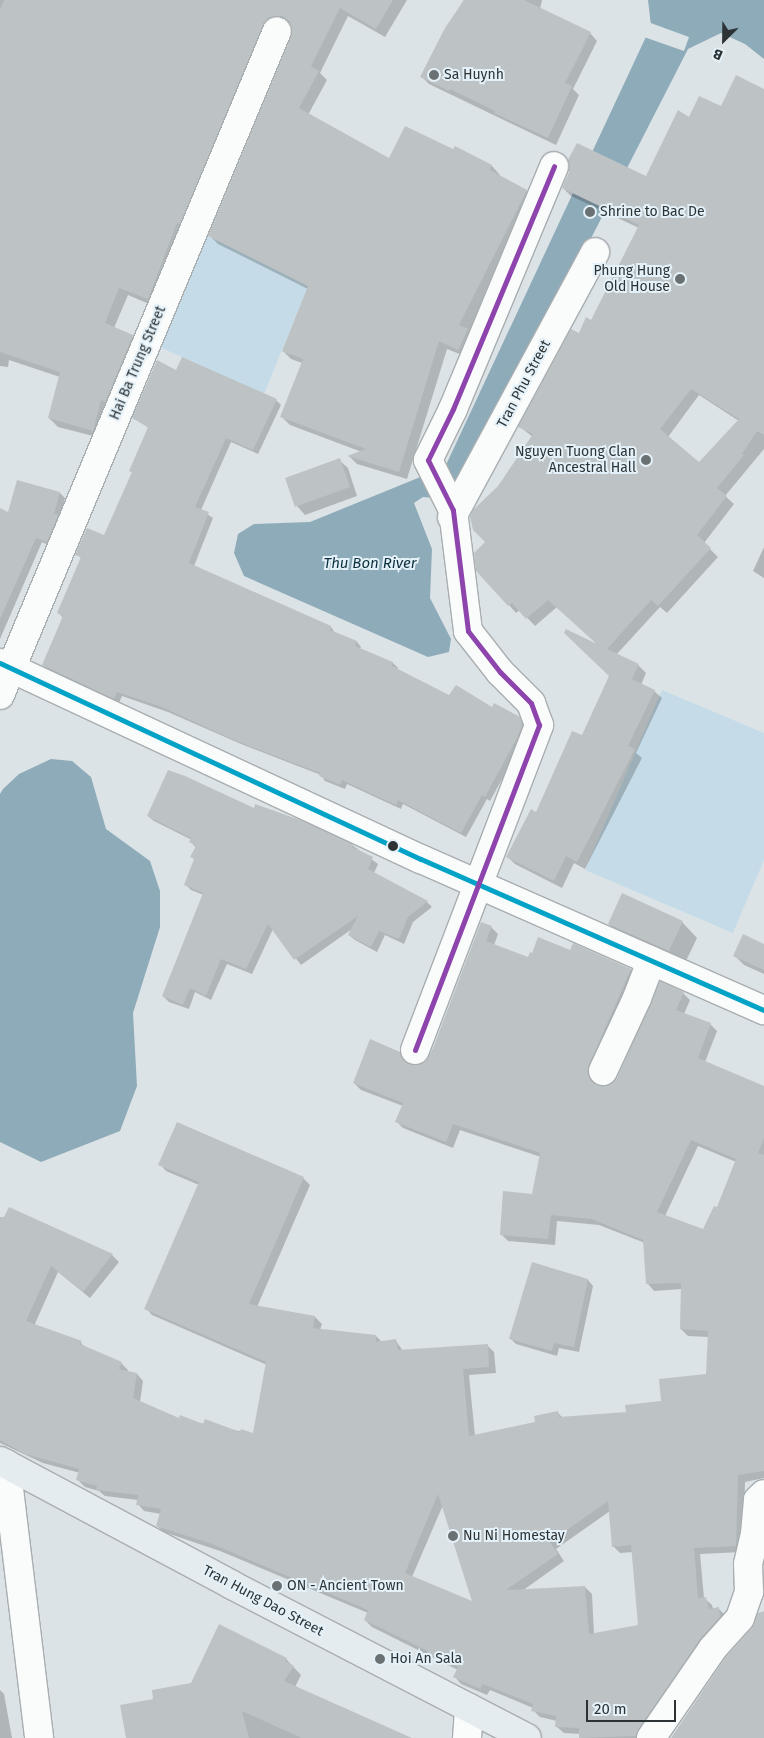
<!DOCTYPE html>
<style>
body{margin:0}
#map{position:relative;width:764px;height:1738px;overflow:hidden;background:#dce3e6;font-family:"Fira Sans",sans-serif}
div>[style]{position:absolute}
.green>*{inset:0;background:#c5dce8}
.water>*{inset:0;background:#8eabb9}
.pier>*{inset:0;background:#dce3e6}
.shadow>*{inset:0;background:#0003}
.building>*{inset:0;background:#bdc3c5}
.roads{filter:drop-shadow(1px 0 #a8adb0) drop-shadow(-1px 0 #a8adb0) drop-shadow(0 1px #a8adb0) drop-shadow(0 -1px #a8adb0)}
.minor>*{height:28px;margin:-14px;padding:0 14px;transform-origin:14px;border-radius:14px;background:#fafbfb}
.major>*{height:28px;margin:-14px;padding:0 14px;transform-origin:14px;border-radius:14px;background:#e5ecef}
.bus-1>*{height:5px;margin:-2.5px;padding:0 2.5px;transform-origin:2.5px;border-radius:2.5px;background:#02a3c6}
.bus-2>*{height:5px;margin:-2.5px;padding:0 2.5px;transform-origin:2.5px;border-radius:2.5px;background:#8e44ad}
.dots>*{width:14px;height:14px;translate:-50% -50%;box-sizing:border-box;border:2px solid #e4f1f8;border-radius:50%}
span{translate:-50% -50%;white-space:nowrap;text-align:center;line-height:1.15;-webkit-text-stroke:4px #e4f1f8;paint-order:stroke}
.poi-label{font-size:14px;color:#2d3335}
.left{translate:0 -50%;text-align:left}
.right{translate:-100% -50%;text-align:right}
.street-label{font-size:14px;color:#2d3335}
.water-label{font-size:15px;color:#0d303f;font-style:italic}
.north{position:absolute;left:699px;top:15px;width:50px;height:50px;-webkit-text-stroke:4px #e4f1f8;paint-order:stroke;rotate:203deg;font-size:14px;font-weight:700;line-height:20px;text-align:center;color:#2d3335}
.north::after{content:'';display:block;margin:auto;width:18px;height:22px;background:#2d3335;clip-path:polygon(50% 0,100% 100%,50% 72%,0 100%)}
.scale{position:absolute;left:586px;top:1700px;width:90px;height:22px;box-sizing:border-box;border:2px solid #2d3335;border-top:0;padding-left:6px;font-size:15px;line-height:18px;white-space:nowrap;color:#2d3335;-webkit-text-stroke:4px #e4f1f8;paint-order:stroke}
</style>
<div id="map">
<div class="green">
<div style="clip-path:polygon(202px 234px,248px 254px,308px 287px,264px 394px,155px 345px)"></div>
<div style="clip-path:polygon(662px 690px,764px 733px,764px 860px,733px 933px,585px 870px)"></div>
</div>
<div class="water">
<div style="clip-path:polygon(648px 0,764px 0,764px 59px,745px 44px,721px 33px,688px 49px,457px 500px,423px 497px,414px 503px,432px 549px,430px 598px,451px 639px,449px 652px,428px 657px,244px 576px,234px 553px,238px 534px,254px 524px,310px 522px,445px 467px,651px 26px)"></div>
<div style="clip-path:polygon(51px 759px,72px 761px,91px 777px,106px 829px,150px 861px,160px 891px,160px 927px,133px 1013px,137px 1086px,120px 1131px,41px 1162px,0 1142px,0 794px,3px 789px,19px 774px)"></div>
</div>
<div class="pier">
<div style="clip-path:polygon(648px 22px,689px 37px,684px 51px,644px 37px)"></div>
</div>
<div class="shadow">
<div style="clip-path:polygon(0 0,407px 0,385px 37px,348px 16px,320px 73px,327px 80px,308px 115px,389px 160px,454px 151px,456px 147px,492px 166px,500px 175px,499px 177px,526px 191px,535px 199px,469px 331px,476px 338px,467px 357px,447px 349px,407px 479px,357px 464px,349px 456px,362px 452px,290px 425px,282px 417px,302px 363px,291px 359px,283px 351px,308px 289px,218px 244px,210px 236px,293px 37px,292px 25px,285px 23px,156px 307px,128px 295px,114px 328px,132px 336px,141px 345px,101px 438px,58px 427px,49px 418px,60px 377px,9px 360px,8px 367px,0 366px)"></div>
<div style="clip-path:polygon(464px 0,542px 0,540px 9px,590px 33px,597px 41px,573px 89px,579px 95px,556px 145px,429px 84px,421px 76px,446px 28px)"></div>
<div style="clip-path:polygon(evenodd,764px 89px,764px 449px,725px 496px,734px 504px,704px 543px,718px 557px,667px 613px,660px 607px,616px 655px,638px 665px,646px 673px,641px 685px,654px 691px,662px 698px,636px 753px,642px 758px,585px 869px,574px 863px,562px 888px,515px 864px,508px 857px,537px 813px,582px 737px,610px 676px,600px 647px,557px 607px,535px 626px,520px 610px,516px 613px,509px 605px,487px 542px,499px 486px,533px 437px,520px 427px,579px 334px,592px 321px,639px 228px,571px 196px,563px 188px,647px 178px,690px 119px,764px 89px,699px 395px,739px 421px,699px 464px,668px 437px,699px 395px)"></div>
<div style="clip-path:polygon(177px 372px,276px 400px,281px 405px,258px 454px,231px 442px,201px 510px,213px 518px,194px 566px,331px 627px,335px 633px,357px 642px,361px 647px,360px 649px,393px 663px,398px 668px,397px 670px,450px 697px,493px 709px,519px 718px,524px 724px,527px 731px,523px 741px,490px 801px,487px 799px,466px 837px,403px 804px,401px 809px,347px 784px,345px 789px,325px 781px,321px 775px,241px 744px,168px 712px,122px 696px,119px 703px,48px 670px,43px 665px,63px 618px,59px 613px,82px 559px,77px 554px,105px 536px,133px 473px,130px 471px,149px 428px,134px 418px)"></div>
<div style="clip-path:polygon(339px 460px,348px 468px,357px 496px,305px 515px,297px 506px)"></div>
<div style="clip-path:polygon(18px 481px,60px 493px,65px 498px,52px 547px,42px 542px,0 639px,0 511px,9px 514px)"></div>
<div style="clip-path:polygon(764px 547px,764px 578px,753px 571px)"></div>
<div style="clip-path:polygon(254px 810px,352px 845px,378px 864px,374px 873px,427px 902px,432px 907px,413px 922px,404px 944px,385px 935px,377px 952px,355px 940px,349px 935px,352px 929px,301px 965px,273px 929px,252px 974px,227px 964px,211px 1000px,195px 992px,189px 1009px,169px 1002px,163px 996px,204px 895px,191px 890px,186px 885px,195px 860px,196px 848px,191px 842px,192px 840px,154px 821px,148px 816px)"></div>
<div style="clip-path:polygon(682px 922px,697px 938px,684px 965px,625px 939px,609px 924px)"></div>
<div style="clip-path:polygon(evenodd,491px 927px,498px 934px,494px 945px,529px 958px,570px 951px,631px 970px,637px 977px,594px 1080px,596px 1086px,605px 1088px,613px 1084px,683px 993px,690px 1000px,684px 1014px,710px 1024px,717px 1031px,705px 1062px,764px 1087px,764px 1478px,745px 1482px,743px 1552px,700px 1554px,704px 1598px,712px 1605px,713px 1609px,718px 1608px,725px 1615px,645px 1738px,581px 1738px,581px 1734px,564px 1733px,557px 1727px,557px 1721px,540px 1717px,533px 1710px,533px 1708px,490px 1690px,487px 1695px,461px 1684px,455px 1677px,458px 1670px,372px 1627px,365px 1620px,368px 1613px,220px 1551px,164px 1532px,157px 1526px,161px 1514px,144px 1511px,138px 1504px,138px 1500px,105px 1496px,99px 1491px,85px 1487px,78px 1480px,80px 1473px,43px 1463px,0 1443px,0 1229px,112px 1255px,119px 1262px,90px 1298px,58px 1272px,34px 1326px,81px 1343px,86px 1348px,121px 1363px,128px 1370px,127px 1372px,137px 1374px,143px 1381px,140px 1402px,180px 1419px,254px 1434px,267px 1365px,152px 1315px,146px 1308px,199px 1185px,166px 1171px,160px 1164px,303px 1178px,310px 1185px,257px 1307px,315px 1317px,322px 1324px,320px 1330px,376px 1336px,382px 1342px,396px 1341px,403px 1351px,487px 1345px,494px 1352px,496px 1373px,469px 1375px,475px 1436px,537px 1423px,558px 1413px,563px 1418px,627px 1413px,663px 1402px,708px 1375px,709px 1337px,688px 1336px,681px 1329px,682px 1289px,654px 1291px,648px 1284px,645px 1243px,599px 1225px,557px 1221px,555px 1245px,508px 1241px,501px 1234px,533px 1195px,541px 1157px,460px 1130px,453px 1148px,403px 1128px,397px 1122px,403px 1106px,361px 1090px,354px 1083px,399px 1053px,408px 1066px,418px 1067px,426px 1063px,491px 927px,698px 1146px,736px 1162px,718px 1209px,703px 1230px,665px 1216px,698px 1146px,491px 927px,443px 1505px,474px 1604px,412px 1577px,443px 1505px,491px 927px,610px 1511px,613px 1546px,620px 1553px,633px 1552px,639px 1626px,594px 1634px,592px 1594px,585px 1587px,522px 1591px,564px 1561px,556px 1549px,610px 1511px)"></div>
<div style="clip-path:polygon(764px 945px,764px 974px,744px 965px,735px 956px)"></div>
<div style="clip-path:polygon(532px 1264px,588px 1280px,593px 1286px,579px 1352px,559px 1348px,557px 1356px,516px 1344px,511px 1339px)"></div>
<div style="clip-path:polygon(286px 1659px,301px 1675px,295px 1687px,383px 1738px,127px 1738px,155px 1700px,192px 1684px)"></div>
<div style="clip-path:polygon(0 1690px,4px 1694px,12px 1738px,0 1738px)"></div>
</div>
<div class="building">
<div style="clip-path:polygon(4px 0,393px 0,376px 29px,340px 8px,311px 66px,319px 71px,299px 108px,389px 158px,405px 126px,453px 149px,455px 146px,492px 165px,490px 170px,527px 190px,459px 325px,468px 329px,458px 350px,439px 341px,399px 472px,347px 456px,366px 449px,280px 417px,303px 359px,282px 351px,308px 286px,208px 236px,291px 37px,292px 29px,290px 22px,283px 16px,275px 16px,268px 18px,263px 25px,180px 224px,177px 223px,148px 299px,119px 288px,105px 323px,133px 335px,105px 402px,101px 400px,93px 431px,48px 418px,60px 372px,0 352px,0 10px)"></div>
<div style="clip-path:polygon(464px 0,524px 0,591px 32px,565px 83px,572px 86px,548px 138px,494px 113px,495px 111px,450px 89px,449px 91px,420px 77px,445px 28px)"></div>
<div style="clip-path:polygon(evenodd,736px 75px,764px 89px,764px 435px,757px 431px,742px 454px,744px 455px,717px 488px,727px 496px,697px 535px,711px 548px,658px 606px,651px 600px,607px 649px,639px 664px,632px 679px,655px 690px,628px 746px,635px 749px,577px 862px,566px 856px,554px 881px,506px 857px,531px 809px,536px 812px,572px 731px,582px 735px,609px 676px,564px 633px,566px 629px,597px 644px,548px 600px,526px 619px,512px 603px,508px 606px,476px 571px,474px 553px,485px 542px,473px 530px,470px 517px,473px 510px,498px 486px,533px 434px,518px 427px,571px 329px,579px 333px,586px 317px,591px 320px,639px 225px,562px 188px,569px 172px,568px 160px,577px 143px,646px 176px,678px 110px,689px 117px,699px 96px,721px 106px,736px 75px,691px 389px,739px 419px,699px 462px,660px 429px,691px 389px)"></div>
<div style="clip-path:polygon(182px 357px,277px 399px,253px 450px,226px 438px,195px 507px,209px 512px,189px 563px,331px 626px,330px 630px,357px 641px,355px 646px,393px 662px,392px 666px,449px 695px,456px 685px,492px 707px,494px 703px,520px 717px,522px 725px,518px 736px,485px 797px,482px 795px,461px 833px,398px 800px,396px 805px,342px 780px,340px 785px,319px 776px,320px 773px,234px 740px,162px 707px,117px 692px,114px 699px,42px 665px,63px 616px,57px 613px,81px 557px,75px 555px,87px 528px,104px 535px,132px 472px,129px 471px,148px 427px,132px 418px,157px 360px,176px 370px)"></div>
<div style="clip-path:polygon(340px 458px,350px 487px,295px 507px,285px 478px)"></div>
<div style="clip-path:polygon(17px 480px,60px 492px,54px 514px,58px 515px,47px 542px,36px 538px,0 619px,0 508px,8px 512px)"></div>
<div style="clip-path:polygon(168px 770px,185px 776px,254px 808px,255px 804px,303px 821px,353px 844px,352px 847px,373px 857px,368px 869px,428px 901px,408px 917px,399px 939px,379px 931px,371px 947px,348px 935px,358px 916px,294px 960px,268px 924px,246px 969px,221px 959px,206px 996px,190px 988px,183px 1005px,162px 996px,203px 893px,184px 885px,194px 859px,190px 857px,196px 846px,189px 842px,191px 838px,147px 816px)"></div>
<div style="clip-path:polygon(622px 893px,683px 921px,669px 951px,608px 924px)"></div>
<div style="clip-path:polygon(evenodd,481px 922px,492px 926px,486px 941px,528px 957px,530px 952px,532px 953px,538px 937px,570px 950px,573px 943px,631px 969px,589px 1065px,587px 1072px,590px 1080px,596px 1085px,605px 1086px,612px 1083px,617px 1078px,660px 981px,684px 992px,676px 1010px,711px 1023px,698px 1058px,764px 1086px,764px 1138px,758px 1153px,764px 1155px,764px 1471px,738px 1475px,736px 1546px,694px 1548px,698px 1598px,706px 1597px,709px 1609px,719px 1607px,720px 1617px,700px 1639px,636px 1736px,579px 1738px,579px 1728px,555px 1727px,556px 1716px,531px 1711px,533px 1704px,483px 1684px,480px 1689px,453px 1677px,458px 1667px,426px 1654px,428px 1651px,364px 1620px,368px 1610px,212px 1544px,156px 1526px,161px 1509px,136px 1505px,138px 1495px,96px 1490px,97px 1486px,76px 1480px,79px 1469px,25px 1454px,0 1440px,0 1217px,4px 1217px,9px 1207px,113px 1254px,83px 1292px,51px 1266px,26px 1321px,82px 1341px,80px 1344px,122px 1362px,119px 1369px,137px 1373px,133px 1398px,179px 1418px,180px 1415px,203px 1424px,205px 1419px,240px 1432px,241px 1429px,253px 1433px,266px 1362px,144px 1309px,199px 1182px,158px 1165px,177px 1122px,304px 1177px,249px 1304px,315px 1316px,313px 1328px,376px 1335px,376px 1342px,396px 1339px,398px 1350px,488px 1344px,489px 1367px,463px 1369px,469px 1436px,535px 1422px,534px 1416px,558px 1411px,559px 1417px,626px 1412px,625px 1405px,661px 1401px,659px 1379px,706px 1374px,708px 1331px,680px 1329px,681px 1283px,646px 1284px,643px 1240px,592px 1219px,551px 1215px,548px 1239px,500px 1235px,503px 1191px,532px 1194px,540px 1153px,453px 1124px,446px 1142px,395px 1122px,403px 1103px,353px 1083px,370px 1039px,400px 1052px,403px 1059px,409px 1064px,418px 1065px,425px 1062px,430px 1056px,481px 922px,691px 1140px,736px 1159px,717px 1207px,714px 1206px,703px 1229px,657px 1212px,691px 1140px,481px 922px,438px 1494px,469px 1592px,472px 1601px,405px 1573px,438px 1494px,481px 922px,608px 1501px,612px 1547px,631px 1545px,638px 1625px,589px 1634px,585px 1586px,506px 1590px,558px 1554px,550px 1542px,608px 1501px)"></div>
<div style="clip-path:polygon(743px 934px,764px 944px,764px 970px,733px 956px)"></div>
<div style="clip-path:polygon(532px 1262px,588px 1279px,574px 1347px,554px 1343px,552px 1351px,509px 1339px)"></div>
<div style="clip-path:polygon(764px 1611px,764px 1738px,671px 1738px,725px 1658px,752px 1628px,758px 1613px)"></div>
<div style="clip-path:polygon(219px 1624px,287px 1658px,285px 1661px,294px 1666px,284px 1681px,412px 1738px,302px 1738px,242px 1711px,249px 1738px,126px 1738px,120px 1705px,153px 1699px,152px 1690px,191px 1683px)"></div>
</div>
<div class="roads">
<div class="minor">
<div style="left:452px;top:517px;width:301px;rotate:-61.6deg"></div>
<div style="left:0;top:663px;width:464px;rotate:25deg"></div>
<div style="left:421px;top:859px;width:375px;rotate:23.8deg"></div>
<div style="left:0;top:695px;width:719px;rotate:-67.36deg"></div>
<div style="left:415px;top:1050px;width:348px;rotate:-69.1deg"></div>
<div style="left:539px;top:725px;width:23px;rotate:-110deg"></div>
<div style="left:531px;top:703px;width:44px;rotate:-135deg"></div>
<div style="left:500px;top:672px;width:52px;rotate:-128deg"></div>
<div style="left:468px;top:631px;width:122px;rotate:-97.1deg"></div>
<div style="left:453px;top:510px;width:56px;rotate:-116.6deg"></div>
<div style="left:428px;top:460px;width:57px;rotate:-63.9deg"></div>
<div style="left:453px;top:409px;width:263px;rotate:-67.4deg"></div>
<div style="left:603px;top:1071px;width:81px;rotate:-65deg"></div>
<div style="left:637px;top:998px;width:40px;rotate:-69deg"></div>
<div style="left:6px;top:1464px;width:276px;rotate:83.1deg"></div>
<div style="left:467px;top:1738px;width:30px;rotate:-86deg"></div>
<div style="left:651px;top:1738px;width:109px;rotate:-55.4deg"></div>
<div style="left:713px;top:1648px;width:40px;rotate:-48deg"></div>
<div style="left:740px;top:1618px;width:28px;rotate:-71deg"></div>
<div style="left:749px;top:1592px;width:28px;rotate:-92deg"></div>
<div style="left:748px;top:1564px;width:31px;rotate:-77deg"></div>
<div style="left:755px;top:1534px;width:34px;rotate:-85deg"></div>
<div style="left:758px;top:1500px;width:8px;rotate:-45deg"></div>
</div>
<div class="major">
<div style="left:0;top:1461px;width:263px;rotate:28.1deg"></div>
<div style="left:232px;top:1585px;width:332px;rotate:27.4deg"></div>
</div>
</div>
<div class="bus-1">
<div style="left:0;top:663px;width:464px;rotate:25deg"></div>
<div style="left:421px;top:859px;width:375px;rotate:23.8deg"></div>
</div>
<div class="bus-2">
<div style="left:415px;top:1050px;width:348px;rotate:-69.1deg"></div>
<div style="left:539px;top:725px;width:23px;rotate:-110deg"></div>
<div style="left:531px;top:703px;width:44px;rotate:-135deg"></div>
<div style="left:500px;top:672px;width:52px;rotate:-128deg"></div>
<div style="left:468px;top:631px;width:122px;rotate:-97.1deg"></div>
<div style="left:453px;top:510px;width:56px;rotate:-116.6deg"></div>
<div style="left:428px;top:460px;width:57px;rotate:-63.9deg"></div>
<div style="left:453px;top:409px;width:263px;rotate:-67.4deg"></div>
</div>
<div class="dots">
<div style="left:434px;top:75px;background:#6a7173"></div>
<div style="left:590px;top:212px;background:#6a7173"></div>
<div style="left:680px;top:279px;background:#6a7173"></div>
<div style="left:646px;top:460px;background:#6a7173"></div>
<div style="left:393px;top:846px;background:#2d3335"></div>
<div style="left:453px;top:1536px;background:#6a7173"></div>
<div style="left:277px;top:1586px;background:#6a7173"></div>
<div style="left:380px;top:1659px;background:#6a7173"></div>
</div>
<div class="poi-label">
<span class="left" style="left:444px;top:75px">Sa Huynh</span>
<span class="left" style="left:600px;top:212px">Shrine to Bac De</span>
<span class="right" style="left:670px;top:279px">Phung Hung<br>Old House</span>
<span class="right" style="left:636px;top:460px">Nguyen Tuong Clan<br>Ancestral Hall</span>
<span class="left" style="left:463px;top:1536px">Nu Ni Homestay</span>
<span class="left" style="left:287px;top:1586px">ON - Ancient Town</span>
<span class="left" style="left:390px;top:1659px">Hoi An Sala</span>
</div>
<div class="street-label">
<span style="left:138px;top:363px;rotate:-67deg">Hai Ba Trung Street</span>
<span style="left:524px;top:384px;rotate:-62deg">Tran Phu Street</span>
<span style="left:263px;top:1601px;rotate:28deg">Tran Hung Dao Street</span>
</div>
<div class="water-label">
<span style="left:370px;top:564px">Thu Bon River</span>
</div>
<div class="north">B</div>
<div class="scale">20 m</div>
</div>
